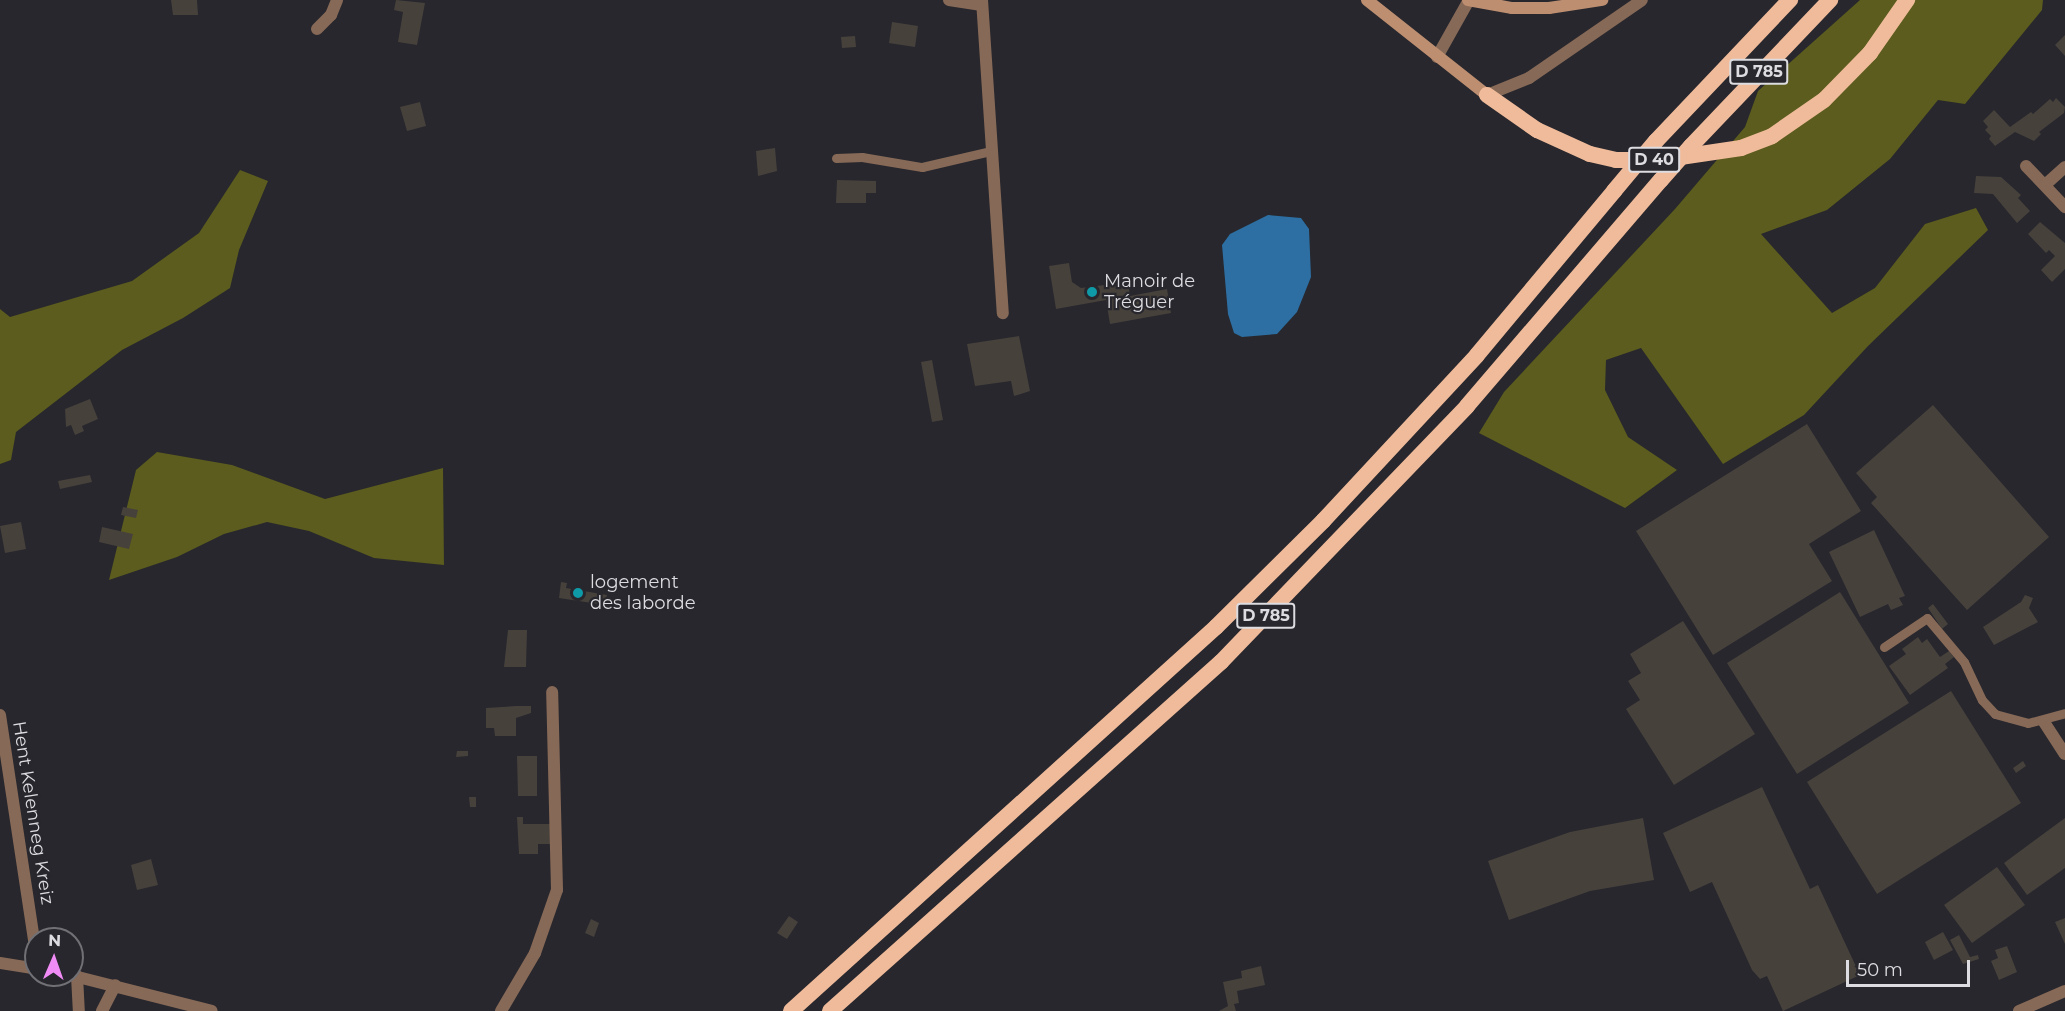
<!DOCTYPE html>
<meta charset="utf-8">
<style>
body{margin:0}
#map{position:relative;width:2065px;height:1011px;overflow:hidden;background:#27272d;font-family:Montserrat,sans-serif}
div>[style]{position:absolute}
.forest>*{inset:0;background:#5b5c1d}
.water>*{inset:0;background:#2d6fa2}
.building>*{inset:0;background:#47413c}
.service>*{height:9px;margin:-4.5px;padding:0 4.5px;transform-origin:4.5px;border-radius:4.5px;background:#876957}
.minor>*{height:12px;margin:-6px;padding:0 6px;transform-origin:6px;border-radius:6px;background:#876957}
.tertiary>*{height:12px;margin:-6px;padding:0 6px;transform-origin:6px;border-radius:6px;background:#876957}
.secondary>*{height:12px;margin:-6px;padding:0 6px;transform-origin:6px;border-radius:6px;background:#bd8e70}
.trunk>*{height:16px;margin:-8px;padding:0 8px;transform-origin:8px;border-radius:8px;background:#f0bb9a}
.trunk-bridge>*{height:16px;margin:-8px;padding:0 8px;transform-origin:8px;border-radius:8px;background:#f0bb9a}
.dots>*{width:16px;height:16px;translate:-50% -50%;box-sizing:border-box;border:3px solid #27272d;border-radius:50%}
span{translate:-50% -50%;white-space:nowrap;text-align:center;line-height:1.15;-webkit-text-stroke:4.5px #27272d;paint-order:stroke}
.shield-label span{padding:2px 4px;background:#27272d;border:2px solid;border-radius:4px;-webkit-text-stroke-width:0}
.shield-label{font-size:16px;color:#dddde1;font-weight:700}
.poi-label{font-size:18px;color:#dddde1}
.left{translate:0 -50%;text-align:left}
.street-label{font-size:18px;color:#dddde1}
.north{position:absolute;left:24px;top:927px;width:60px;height:60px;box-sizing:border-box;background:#27272d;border:2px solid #707075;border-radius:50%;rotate:2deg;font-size:16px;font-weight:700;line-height:24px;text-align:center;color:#dddde1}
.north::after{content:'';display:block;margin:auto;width:21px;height:27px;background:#f18bf5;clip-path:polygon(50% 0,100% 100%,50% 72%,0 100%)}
.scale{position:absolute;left:1846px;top:960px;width:124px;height:27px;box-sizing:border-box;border:3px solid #dddde1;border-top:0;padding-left:8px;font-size:18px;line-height:21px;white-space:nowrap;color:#dddde1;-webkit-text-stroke:4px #27272d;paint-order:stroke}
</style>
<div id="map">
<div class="forest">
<div style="clip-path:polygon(1860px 0,2043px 0,2042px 10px,1965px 104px,1938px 100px,1890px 159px,1827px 210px,1761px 234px,1832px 313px,1875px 288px,1925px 224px,1976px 208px,1988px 230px,1868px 346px,1804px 415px,1723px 464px,1641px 348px,1606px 360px,1605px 390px,1628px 437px,1677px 470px,1625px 508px,1479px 433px,1504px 392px,1675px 209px,1745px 127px,1758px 91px)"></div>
<div style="clip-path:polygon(240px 170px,268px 181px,239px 250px,230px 288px,183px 318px,122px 350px,16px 432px,11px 460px,0 464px,0 309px,10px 317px,132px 281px,199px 233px)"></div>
<div style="clip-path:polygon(157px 452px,232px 465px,325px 499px,443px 468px,444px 565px,374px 558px,309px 531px,267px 522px,224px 534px,177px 557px,109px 580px,136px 470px)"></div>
</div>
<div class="water">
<div style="clip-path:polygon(1268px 215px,1301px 218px,1309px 229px,1311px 277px,1297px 312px,1277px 334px,1242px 337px,1234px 333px,1228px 314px,1222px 245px,1230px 234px)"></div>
</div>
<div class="building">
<div style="clip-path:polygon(171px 0,197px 0,198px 15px,173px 15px)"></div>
<div style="clip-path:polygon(396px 0,425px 3px,417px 45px,398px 42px,403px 12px,394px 10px)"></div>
<div style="clip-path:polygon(892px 22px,918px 26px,915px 47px,889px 43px)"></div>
<div style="clip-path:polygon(2065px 35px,2065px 56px,2055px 45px)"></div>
<div style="clip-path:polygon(855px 36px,856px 47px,842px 48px,841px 37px)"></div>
<div style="clip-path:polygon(2056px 98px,2065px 107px,2064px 113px,2039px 132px,2041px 134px,2034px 141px,2015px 132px,1995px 146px,1989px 139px,1991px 136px,1985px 130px,1988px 127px,1983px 121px,1994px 110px,2010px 127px,2031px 112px,2033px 114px,2050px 99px,2053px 102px)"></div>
<div style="clip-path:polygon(420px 102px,426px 126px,407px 131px,400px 107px)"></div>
<div style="clip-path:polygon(775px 148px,777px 171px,758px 176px,756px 151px)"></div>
<div style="clip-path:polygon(1976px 176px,2001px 177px,2021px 195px,2018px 198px,2030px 211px,2017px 223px,1993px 194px,1974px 193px)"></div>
<div style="clip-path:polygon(837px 180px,876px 181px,876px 193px,866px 193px,866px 203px,836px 203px)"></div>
<div style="clip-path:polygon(2040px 222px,2065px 243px,2065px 269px,2052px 282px,2041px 270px,2055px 256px,2049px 250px,2046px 253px,2028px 234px)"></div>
<div style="clip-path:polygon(1069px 263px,1072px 282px,1081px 288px,1128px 282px,1130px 296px,1167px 289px,1171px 313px,1110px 324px,1106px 300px,1056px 309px,1049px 266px)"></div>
<div style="clip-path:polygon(1019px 336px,1030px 391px,1014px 396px,1011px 381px,975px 386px,967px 344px)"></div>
<div style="clip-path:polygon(932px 360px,943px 420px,932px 422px,921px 362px)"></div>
<div style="clip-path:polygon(90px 399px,98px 419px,82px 426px,84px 431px,75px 435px,71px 425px,66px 427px,65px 409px)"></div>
<div style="clip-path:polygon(1933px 405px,2049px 537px,1967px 610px,1871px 503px,1877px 497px,1856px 473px)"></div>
<div style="clip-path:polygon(1807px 424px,1861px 511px,1809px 544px,1832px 581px,1713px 655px,1636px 531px)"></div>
<div style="clip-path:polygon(90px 475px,92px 482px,60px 489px,58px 481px)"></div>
<div style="clip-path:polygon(123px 507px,138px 510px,136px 518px,121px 515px)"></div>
<div style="clip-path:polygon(21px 522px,26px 549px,5px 553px,0 526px)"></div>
<div style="clip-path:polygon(102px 527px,133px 534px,129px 549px,99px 542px)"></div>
<div style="clip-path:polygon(1874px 530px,1905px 596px,1899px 598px,1903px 605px,1891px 610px,1888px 604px,1860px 617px,1829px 552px)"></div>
<div style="clip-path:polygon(561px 582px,567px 583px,566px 588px,607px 595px,605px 605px,559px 598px)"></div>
<div style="clip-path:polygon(1840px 592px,1909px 703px,1797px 774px,1727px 663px)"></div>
<div style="clip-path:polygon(2025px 595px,2033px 598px,2029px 608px,2038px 622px,1994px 645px,1983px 627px,2021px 602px)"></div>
<div style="clip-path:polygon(1933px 604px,1948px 624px,1942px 629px,1928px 608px)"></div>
<div style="clip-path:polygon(1683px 621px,1755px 734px,1674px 785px,1626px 709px,1640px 700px,1628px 681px,1641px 673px,1630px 654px)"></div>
<div style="clip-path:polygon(508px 630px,527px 630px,526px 667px,504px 667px)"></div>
<div style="clip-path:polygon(1918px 637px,1922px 643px,1927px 639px,1940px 657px,1949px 651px,1954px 657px,1945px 664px,1948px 668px,1910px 695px,1889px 666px,1906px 654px,1902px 649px)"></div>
<div style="clip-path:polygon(1951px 691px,2021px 803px,1877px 894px,1807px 782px)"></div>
<div style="clip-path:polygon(516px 706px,531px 706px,531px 713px,516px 718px,516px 736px,495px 736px,494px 728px,486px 728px,486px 708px)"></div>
<div style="clip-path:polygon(457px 751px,468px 751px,468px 756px,456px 757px)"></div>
<div style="clip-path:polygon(517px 756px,537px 756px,537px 796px,518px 796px)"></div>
<div style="clip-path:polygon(2023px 761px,2026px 766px,2016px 773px,2013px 768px)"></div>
<div style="clip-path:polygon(1762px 787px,1810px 889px,1818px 885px,1860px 975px,1783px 1011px,1767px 976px,1760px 979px,1752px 970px,1712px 882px,1690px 892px,1663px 833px)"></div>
<div style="clip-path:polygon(469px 797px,476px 797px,476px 807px,470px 807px)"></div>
<div style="clip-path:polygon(517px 817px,523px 817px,523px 824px,550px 824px,550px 844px,538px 844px,538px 854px,519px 854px)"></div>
<div style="clip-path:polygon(1643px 818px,1654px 880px,1590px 891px,1509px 920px,1488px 861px,1570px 832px)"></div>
<div style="clip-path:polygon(2065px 818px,2065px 868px,2027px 895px,2004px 863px)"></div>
<div style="clip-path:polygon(151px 859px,158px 885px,137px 890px,131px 865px)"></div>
<div style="clip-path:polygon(1997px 867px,2025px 905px,1972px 943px,1944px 905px)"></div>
<div style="clip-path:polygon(789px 916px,798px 922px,787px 939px,777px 933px)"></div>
<div style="clip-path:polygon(2065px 918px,2065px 944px,2055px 922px)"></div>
<div style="clip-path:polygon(591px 919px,599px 923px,594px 937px,585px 933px)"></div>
<div style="clip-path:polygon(1943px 932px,1953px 950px,1934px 960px,1925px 942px)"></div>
<div style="clip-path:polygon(1959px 935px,1970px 957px,1978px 955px,1979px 959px,1963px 964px,1950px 940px)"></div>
<div style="clip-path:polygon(2007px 946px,2017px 972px,1999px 980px,1991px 961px,1998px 958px,1995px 950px)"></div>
<div style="clip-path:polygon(1261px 966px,1265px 985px,1237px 991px,1239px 1003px,1234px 1004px,1236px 1011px,1219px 1011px,1228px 1006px,1223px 982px,1242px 978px,1241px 971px)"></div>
</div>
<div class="service">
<div style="left:836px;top:158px;width:26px;rotate:-2deg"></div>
<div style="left:862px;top:157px;width:61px;rotate:9.5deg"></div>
<div style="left:922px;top:167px;width:71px;rotate:-13.1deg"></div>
<div style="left:1884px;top:647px;width:52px;rotate:-34deg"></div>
<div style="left:1927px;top:618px;width:57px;rotate:49.9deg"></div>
<div style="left:1964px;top:662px;width:42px;rotate:64.7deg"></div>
<div style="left:1982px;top:700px;width:19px;rotate:47deg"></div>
<div style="left:1995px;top:714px;width:34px;rotate:15deg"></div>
<div style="left:2028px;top:723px;width:38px;rotate:-15deg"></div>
</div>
<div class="minor">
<div style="left:949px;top:0;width:33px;rotate:9deg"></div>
<div style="left:982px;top:0;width:314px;rotate:86.2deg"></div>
<div style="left:317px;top:29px;width:20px;rotate:-45deg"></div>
<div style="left:331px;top:15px;width:16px;rotate:-68deg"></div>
<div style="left:1437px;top:57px;width:65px;rotate:-60.7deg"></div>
<div style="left:1487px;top:95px;width:45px;rotate:-22deg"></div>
<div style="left:1529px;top:78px;width:137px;rotate:-34.6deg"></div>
<div style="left:2026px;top:166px;width:57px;rotate:46.4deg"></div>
<div style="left:2045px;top:185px;width:27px;rotate:-42deg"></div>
<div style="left:0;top:715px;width:241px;rotate:81.4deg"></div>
<div style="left:2044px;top:722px;width:38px;rotate:57deg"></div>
<div style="left:0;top:963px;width:36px;rotate:9deg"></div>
<div style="left:70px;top:975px;width:146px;rotate:14.2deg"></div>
<div style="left:77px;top:976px;width:35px;rotate:87deg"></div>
<div style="left:102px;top:1011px;width:29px;rotate:-63deg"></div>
<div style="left:501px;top:1011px;width:67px;rotate:-59.6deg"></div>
<div style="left:535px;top:953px;width:67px;rotate:-70.8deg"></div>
<div style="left:557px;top:890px;width:198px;rotate:-91.4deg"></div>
</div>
<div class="tertiary">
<div style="left:2019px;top:1011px;width:50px;rotate:-23.5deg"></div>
</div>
<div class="secondary">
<div style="left:1367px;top:0;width:153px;rotate:38.4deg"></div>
<div style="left:1468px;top:0;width:45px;rotate:10.3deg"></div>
<div style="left:1512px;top:8px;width:37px"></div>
<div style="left:1549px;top:8px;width:54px;rotate:-8.6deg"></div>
</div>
<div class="trunk">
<div style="left:1487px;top:95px;width:61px;rotate:35deg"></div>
<div style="left:1537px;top:130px;width:58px;rotate:24.4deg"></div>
<div style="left:1590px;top:154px;width:27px;rotate:13deg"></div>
<div style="left:1616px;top:160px;width:44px"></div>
<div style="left:1660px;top:160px;width:82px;rotate:-8.4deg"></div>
<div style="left:1741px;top:148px;width:33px;rotate:-21deg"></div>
<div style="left:1772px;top:136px;width:63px;rotate:-34.7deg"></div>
<div style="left:1824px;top:100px;width:66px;rotate:-45.6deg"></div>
<div style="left:1870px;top:53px;width:65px;rotate:-55.1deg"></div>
<div style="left:1656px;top:141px;width:195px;rotate:-46.5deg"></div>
<div style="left:1691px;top:146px;width:202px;rotate:-46.4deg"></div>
<div style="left:791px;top:1011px;width:573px;rotate:-42.1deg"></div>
<div style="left:1216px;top:627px;width:151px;rotate:-44.7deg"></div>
<div style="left:1323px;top:521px;width:226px;rotate:-47.1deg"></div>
<div style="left:1477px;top:355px;width:214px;rotate:-50.1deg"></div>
<div style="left:830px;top:1011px;width:524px;rotate:-41.75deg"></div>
<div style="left:1221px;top:662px;width:355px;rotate:-46.1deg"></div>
<div style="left:1467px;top:406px;width:298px;rotate:-49.4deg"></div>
</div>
<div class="trunk-bridge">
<div style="left:1661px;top:180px;width:45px;rotate:-48.6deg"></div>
<div style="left:1614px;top:191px;width:65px;rotate:-50deg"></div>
</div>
<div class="dots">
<div style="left:1092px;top:292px;background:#0f9aa8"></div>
<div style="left:578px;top:593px;background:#0f9aa8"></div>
</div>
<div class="shield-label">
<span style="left:1759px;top:72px">D 785</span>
<span style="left:1654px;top:160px">D 40</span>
<span style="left:1266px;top:616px">D 785</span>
</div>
<div class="poi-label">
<span class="left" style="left:1104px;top:292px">Manoir de<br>Tréguer</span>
<span class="left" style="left:590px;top:593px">logement<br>des laborde</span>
</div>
<div class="street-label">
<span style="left:33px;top:813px;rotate:81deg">Hent Kelenneg Kreiz</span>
</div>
<div class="north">N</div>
<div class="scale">50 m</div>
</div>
